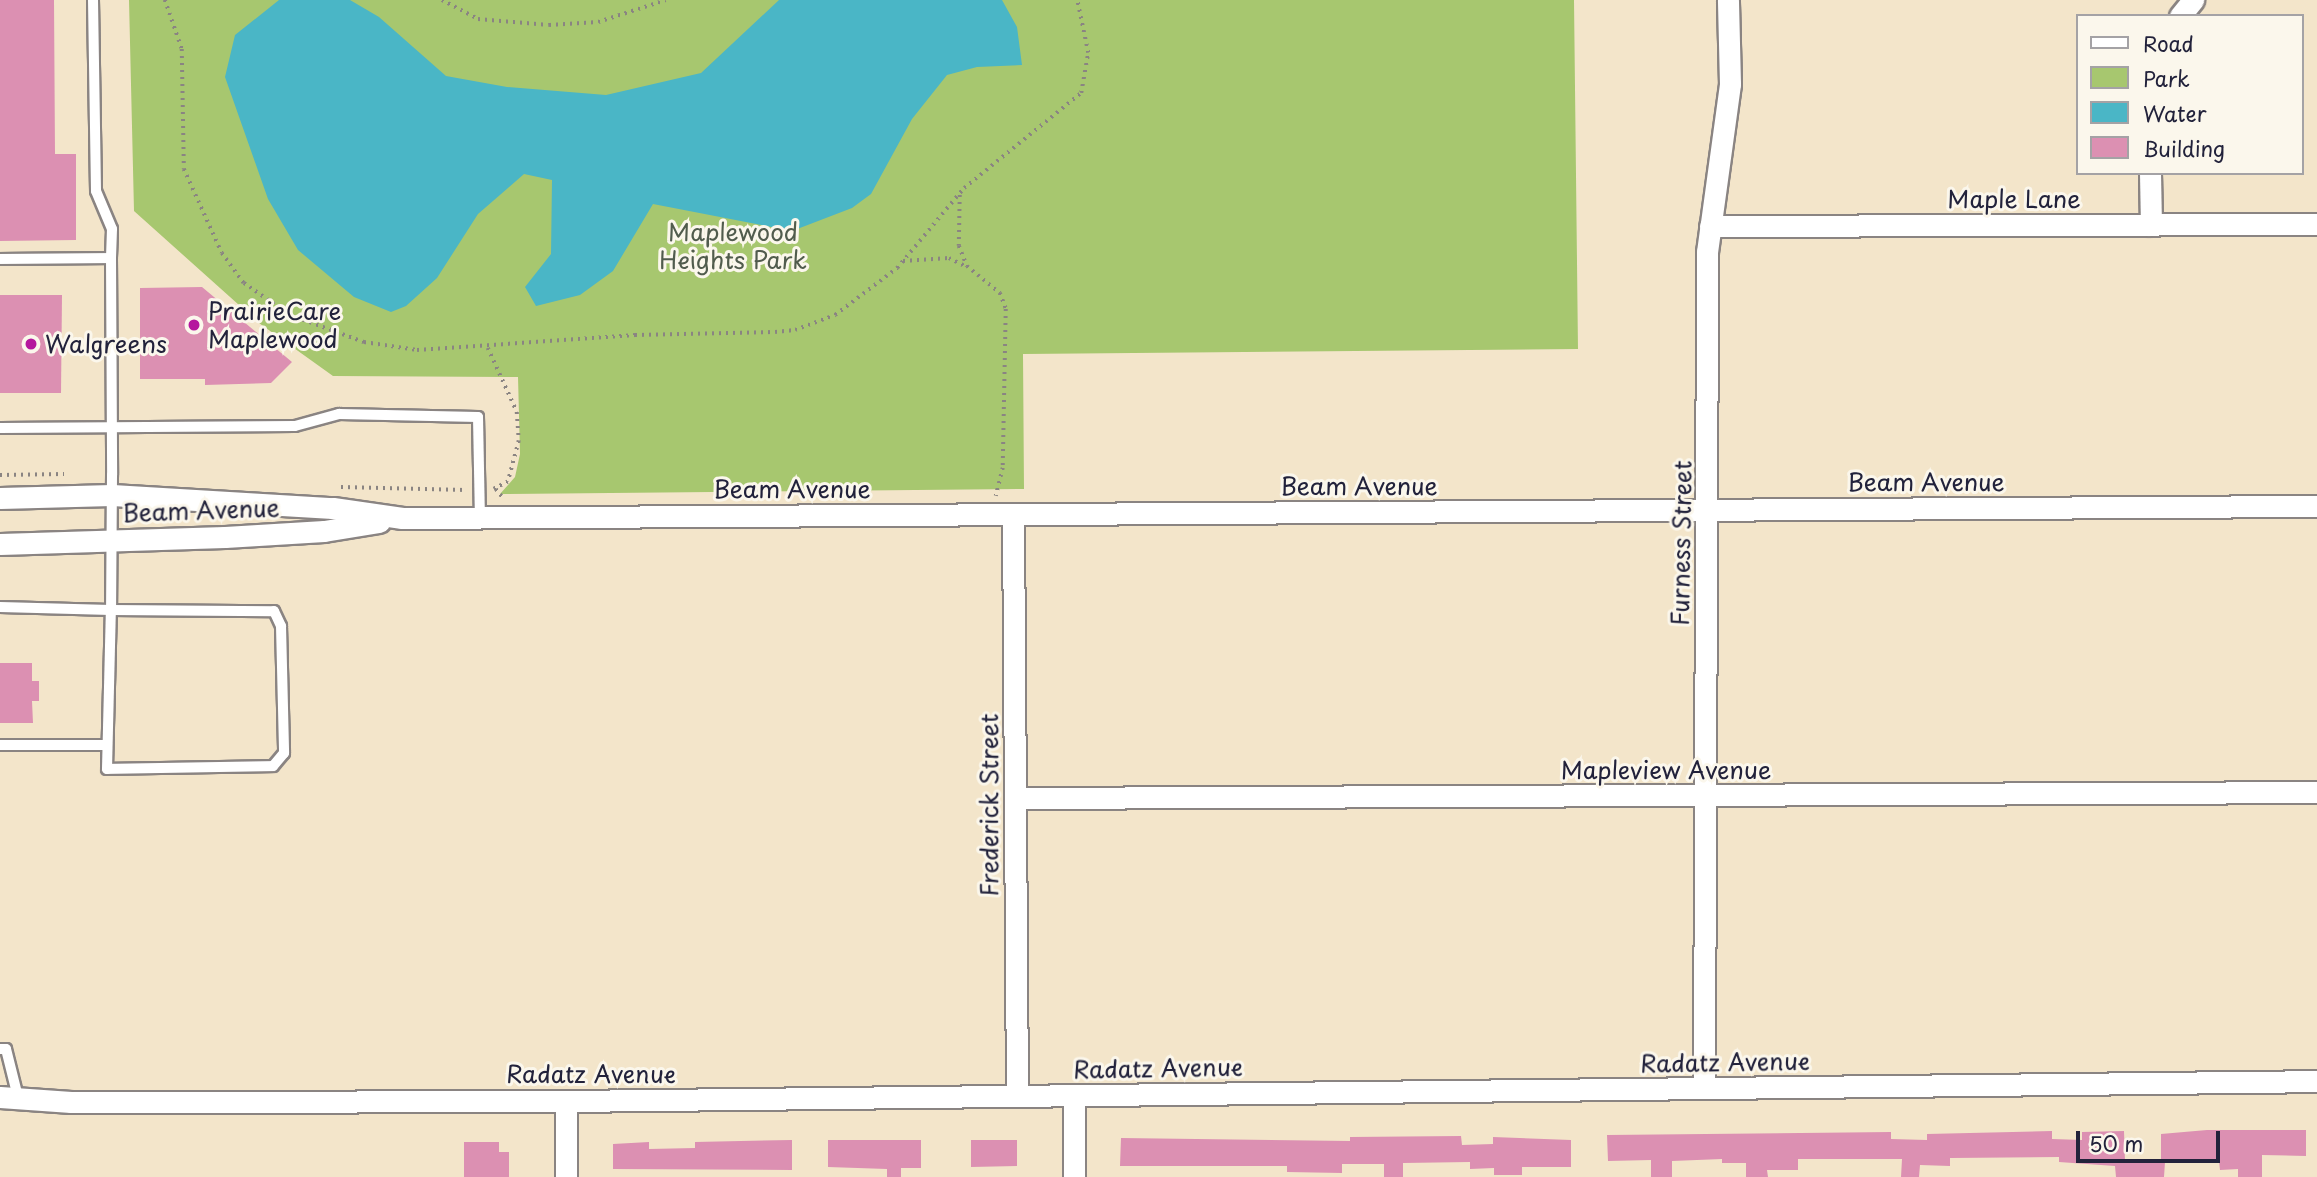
<!DOCTYPE html>
<style>
body{margin:0}
#map{position:relative;width:2317px;height:1177px;overflow:hidden;background:#f3e5ca;font-family:"Playpen Sans",sans-serif}
div>[style]{position:absolute}
.green>*{inset:0;background:#a7c76f}
.water>*{inset:0;background:#4ab6c6}
.building>*{inset:0;background:#dc90b2}
.path>*{height:3.5px;margin-top:-1.75px;transform-origin:0;background:repeating-linear-gradient(90deg,#8a8482 0 2px,transparent 0 7px)}
.roads{filter:drop-shadow(2px 0 #8a8482) drop-shadow(-2px 0 #8a8482) drop-shadow(0 2px #8a8482) drop-shadow(0 -2px #8a8482)}
.lane>*{height:10px;margin:-5px;padding:0 5px;transform-origin:5px;border-radius:5px;background:#fff}
.street>*{height:21px;margin:-10.5px;padding:0 10.5px;transform-origin:10.5px;border-radius:10.5px;background:#fff}
.dots>*{width:19px;height:19px;translate:-50% -50%;box-sizing:border-box;border:4px solid #fbf7ec;border-radius:50%}
span{translate:-50% -50%;white-space:nowrap;text-align:center;line-height:1.15;-webkit-text-stroke:6px #fbf7ec;paint-order:stroke}
.street-label{font-size:24px;color:#22223b}
.park-label{font-size:24px;color:#515c4d}
.poi-label{font-size:24px;color:#22223b}
.left{translate:0 -50%;text-align:left}
.legend{position:absolute;left:2076px;top:14px;width:228px;height:161px;box-sizing:border-box;background:#fbf7ec;border:2px solid #a4a2a5;margin:0;padding:9px 12px;list-style:none;font-size:21px;color:#22223b}
.legend li{display:flex;align-items:center;gap:14px;height:35px}
.legend b{width:35px;border:2px solid #a4a2a5}
.scale{position:absolute;left:2076px;top:1131px;width:144px;height:32px;box-sizing:border-box;border:4px solid #22223b;border-top:0;padding-left:9px;font-size:21px;line-height:24px;white-space:nowrap;color:#22223b;-webkit-text-stroke:5px #fbf7ec;paint-order:stroke}
</style>
<div id="map">
<div class="green">
<div style="clip-path:polygon(129px 0,1574px 0,1578px 349px,1023px 354px,1024px 489px,500px 494px,515px 477px,520px 454px,518px 377px,333px 376px,259px 323px,134px 211px)"></div>
</div>
<div class="water">
<div style="clip-path:polygon(279px 0,350px 0,379px 17px,446px 76px,507px 87px,606px 95px,701px 73px,779px 0,1002px 0,1017px 27px,1022px 65px,977px 67px,947px 75px,912px 119px,871px 194px,852px 208px,792px 231px,653px 204px,613px 271px,580px 295px,536px 306px,525px 287px,551px 254px,552px 180px,524px 174px,478px 214px,437px 278px,406px 306px,391px 312px,354px 297px,298px 250px,268px 199px,225px 77px,235px 35px)"></div>
</div>
<div class="building">
<div style="clip-path:polygon(0 0,54px 0,55px 154px,76px 154px,76px 240px,0 241px)"></div>
<div style="clip-path:polygon(202px 287px,292px 362px,271px 383px,205px 385px,205px 379px,140px 379px,140px 288px)"></div>
<div style="clip-path:polygon(0 295px,62px 295px,61px 393px,0 393px)"></div>
<div style="clip-path:polygon(0 663px,32px 663px,32px 681px,39px 681px,39px 701px,32px 701px,33px 723px,0 723px)"></div>
<div style="clip-path:polygon(2207px 1130px,2306px 1130px,2306px 1156px,2262px 1155px,2262px 1177px,2238px 1177px,2238px 1169px,2220px 1170px,2219px 1161px,2165px 1162px,2164px 1177px,2116px 1177px,2115px 1166px,2059px 1162px,2059px 1157px,1950px 1158px,1950px 1166px,1920px 1165px,1919px 1177px,1901px 1177px,1902px 1159px,1798px 1159px,1798px 1170px,1767px 1170px,1768px 1177px,1746px 1177px,1746px 1163px,1722px 1163px,1722px 1159px,1672px 1161px,1672px 1177px,1651px 1177px,1651px 1160px,1608px 1161px,1607px 1135px,1891px 1132px,1891px 1139px,1927px 1140px,1927px 1134px,2052px 1131px,2052px 1139px,2082px 1140px,2082px 1132px,2124px 1131px,2125px 1162px,2161px 1160px,2161px 1134px)"></div>
<div style="clip-path:polygon(1461px 1136px,1462px 1145px,1493px 1144px,1493px 1137px,1571px 1140px,1571px 1167px,1522px 1167px,1522px 1175px,1494px 1175px,1494px 1168px,1470px 1169px,1470px 1162px,1403px 1163px,1403px 1177px,1384px 1177px,1384px 1164px,1342px 1164px,1342px 1173px,1287px 1172px,1287px 1166px,1120px 1166px,1121px 1138px,1350px 1141px,1350px 1137px)"></div>
<div style="clip-path:polygon(792px 1140px,792px 1170px,613px 1169px,613px 1144px,649px 1142px,649px 1149px,695px 1148px,695px 1142px)"></div>
<div style="clip-path:polygon(828px 1140px,921px 1140px,921px 1168px,901px 1168px,901px 1177px,887px 1177px,887px 1169px,828px 1167px)"></div>
<div style="clip-path:polygon(971px 1140px,1017px 1140px,1017px 1166px,971px 1167px)"></div>
<div style="clip-path:polygon(464px 1142px,499px 1142px,499px 1152px,509px 1152px,509px 1177px,464px 1177px)"></div>
</div>
<div class="path">
<div style="left:165px;top:0;width:52px;rotate:70.9deg"></div>
<div style="left:182px;top:49px;width:120px;rotate:89deg"></div>
<div style="left:184px;top:169px;width:92px;rotate:65.7deg"></div>
<div style="left:222px;top:253px;width:37px;rotate:54deg"></div>
<div style="left:244px;top:283px;width:56px;rotate:34.8deg"></div>
<div style="left:290px;top:315px;width:79px;rotate:20deg"></div>
<div style="left:364px;top:342px;width:54px;rotate:8.6deg"></div>
<div style="left:417px;top:350px;width:219px;rotate:-3.9deg"></div>
<div style="left:635px;top:335px;width:140px;rotate:-1.2deg"></div>
<div style="left:775px;top:332px;width:20px;rotate:-6deg"></div>
<div style="left:795px;top:330px;width:43px;rotate:-20.6deg"></div>
<div style="left:835px;top:315px;width:78px;rotate:-37.2deg"></div>
<div style="left:897px;top:268px;width:104px;rotate:-50.1deg"></div>
<div style="left:964px;top:188px;width:151px;rotate:-39.1deg"></div>
<div style="left:1081px;top:93px;width:41px;rotate:-80.1deg"></div>
<div style="left:1088px;top:53px;width:54px;rotate:-101.7deg"></div>
<div style="left:442px;top:0;width:41px;rotate:27.8deg"></div>
<div style="left:478px;top:19px;width:71px;rotate:4.8deg"></div>
<div style="left:549px;top:25px;width:49px;rotate:-3.5deg"></div>
<div style="left:598px;top:22px;width:71px;rotate:-17.9deg"></div>
<div style="left:960px;top:195px;width:51px;rotate:91.1deg"></div>
<div style="left:959px;top:246px;width:22px;rotate:68deg"></div>
<div style="left:967px;top:266px;width:43px;rotate:39.3deg"></div>
<div style="left:1000px;top:293px;width:17px;rotate:69deg"></div>
<div style="left:1006px;top:309px;width:159px;rotate:91.1deg"></div>
<div style="left:1003px;top:468px;width:29px;rotate:104deg"></div>
<div style="left:903px;top:261px;width:46px;rotate:-3.7deg"></div>
<div style="left:949px;top:258px;width:18px;rotate:27deg"></div>
<div style="left:488px;top:348px;width:70px;rotate:65.6deg"></div>
<div style="left:517px;top:412px;width:29px;rotate:86deg"></div>
<div style="left:519px;top:441px;width:42px;rotate:105deg"></div>
<div style="left:508px;top:482px;width:16px;rotate:153deg"></div>
<div style="left:0;top:475px;width:64px;rotate:-0.9deg"></div>
<div style="left:341px;top:487px;width:125px;rotate:1.4deg"></div>
<div style="left:496px;top:489px;width:11px;rotate:52deg"></div>
</div>
<div class="roads">
<div class="lane">
<div style="left:93px;top:0;width:191px;rotate:89.1deg"></div>
<div style="left:96px;top:191px;width:41px;rotate:67.2deg"></div>
<div style="left:112px;top:229px;width:29px;rotate:92deg"></div>
<div style="left:0;top:259px;width:111px;rotate:-0.5deg"></div>
<div style="left:111px;top:258px;width:217px;rotate:89.7deg"></div>
<div style="left:112px;top:475px;width:135px;rotate:90.4deg"></div>
<div style="left:111px;top:610px;width:111px;rotate:-178.5deg"></div>
<div style="left:0;top:428px;width:295px;rotate:-0.4deg"></div>
<div style="left:295px;top:426px;width:46px;rotate:-15.3deg"></div>
<div style="left:339px;top:414px;width:139px;rotate:1.2deg"></div>
<div style="left:478px;top:417px;width:100px;rotate:88.9deg"></div>
<div style="left:111px;top:610px;width:163px;rotate:0.4deg"></div>
<div style="left:274px;top:611px;width:17px;rotate:65deg"></div>
<div style="left:281px;top:626px;width:127px;rotate:88.6deg"></div>
<div style="left:284px;top:753px;width:17px;rotate:130deg"></div>
<div style="left:273px;top:766px;width:166px;rotate:179deg"></div>
<div style="left:107px;top:769px;width:159px;rotate:-88.6deg"></div>
<div style="left:0;top:745px;width:107px"></div>
<div style="left:0;top:1049px;width:6px"></div>
<div style="left:6px;top:1049px;width:49px;rotate:76deg"></div>
</div>
<div class="street">
<div style="left:2180px;top:16px;width:21px;rotate:-51deg"></div>
<div style="left:2150px;top:173px;width:52px;rotate:88.9deg"></div>
<div style="left:1710px;top:226px;width:607px;rotate:-0.19deg"></div>
<div style="left:0;top:498px;width:112px;rotate:-1.5deg"></div>
<div style="left:112px;top:495px;width:221px;rotate:3.4deg"></div>
<div style="left:333px;top:508px;width:70px;rotate:8.2deg"></div>
<div style="left:402px;top:518px;width:1915px;rotate:-0.36deg"></div>
<div style="left:1013px;top:514px;width:582px;rotate:89.61deg"></div>
<div style="left:0;top:544px;width:225px;rotate:-1.8deg"></div>
<div style="left:225px;top:537px;width:99px;rotate:-3.5deg"></div>
<div style="left:324px;top:531px;width:56px;rotate:-9.3deg"></div>
<div style="left:1015px;top:798px;width:1302px;rotate:-0.26deg"></div>
<div style="left:1704px;top:1088px;width:836px;rotate:-89.79deg"></div>
<div style="left:1707px;top:252px;width:170px;rotate:-82.2deg"></div>
<div style="left:1730px;top:84px;width:84px;rotate:-91.4deg"></div>
<div style="left:1074px;top:1095px;width:82px;rotate:90deg"></div>
<div style="left:0;top:1097px;width:71px;rotate:4deg"></div>
<div style="left:71px;top:1102px;width:495px;rotate:-0.1deg"></div>
<div style="left:566px;top:1101px;width:1751px;rotate:-0.65deg"></div>
<div style="left:566px;top:1101px;width:76px;rotate:90deg"></div>
</div>
</div>
<div class="dots">
<div style="left:194px;top:325px;background:#b5179e"></div>
<div style="left:31px;top:344px;background:#b5179e"></div>
</div>
<div class="street-label">
<span style="left:2014px;top:199px">Maple Lane</span>
<span style="left:1926px;top:482px">Beam Avenue</span>
<span style="left:1359px;top:486px">Beam Avenue</span>
<span style="left:792px;top:489px">Beam Avenue</span>
<span style="left:201px;top:510px;rotate:-2deg">Beam Avenue</span>
<span style="left:1681px;top:543px;rotate:-89deg">Furness Street</span>
<span style="left:1666px;top:770px">Mapleview Avenue</span>
<span style="left:989px;top:805px;rotate:-90deg">Frederick Street</span>
<span style="left:1725px;top:1062px;rotate:-1deg">Radatz Avenue</span>
<span style="left:1158px;top:1068px;rotate:-1deg">Radatz Avenue</span>
<span style="left:591px;top:1074px">Radatz Avenue</span>
</div>
<div class="park-label">
<span style="left:733px;top:246px">Maplewood<br>Heights Park</span>
</div>
<div class="poi-label">
<span class="left" style="left:208px;top:325px">PrairieCare<br>Maplewood</span>
<span class="left" style="left:45px;top:344px">Walgreens</span>
</div>
<ul class="legend">
<li><b style="height:9px;background:#fff"></b>Road</li>
<li><b style="height:19px;background:#a7c76f"></b>Park</li>
<li><b style="height:19px;background:#4ab6c6"></b>Water</li>
<li><b style="height:19px;background:#dc90b2"></b>Building</li>
</ul>
<div class="scale">50 m</div>
</div>
